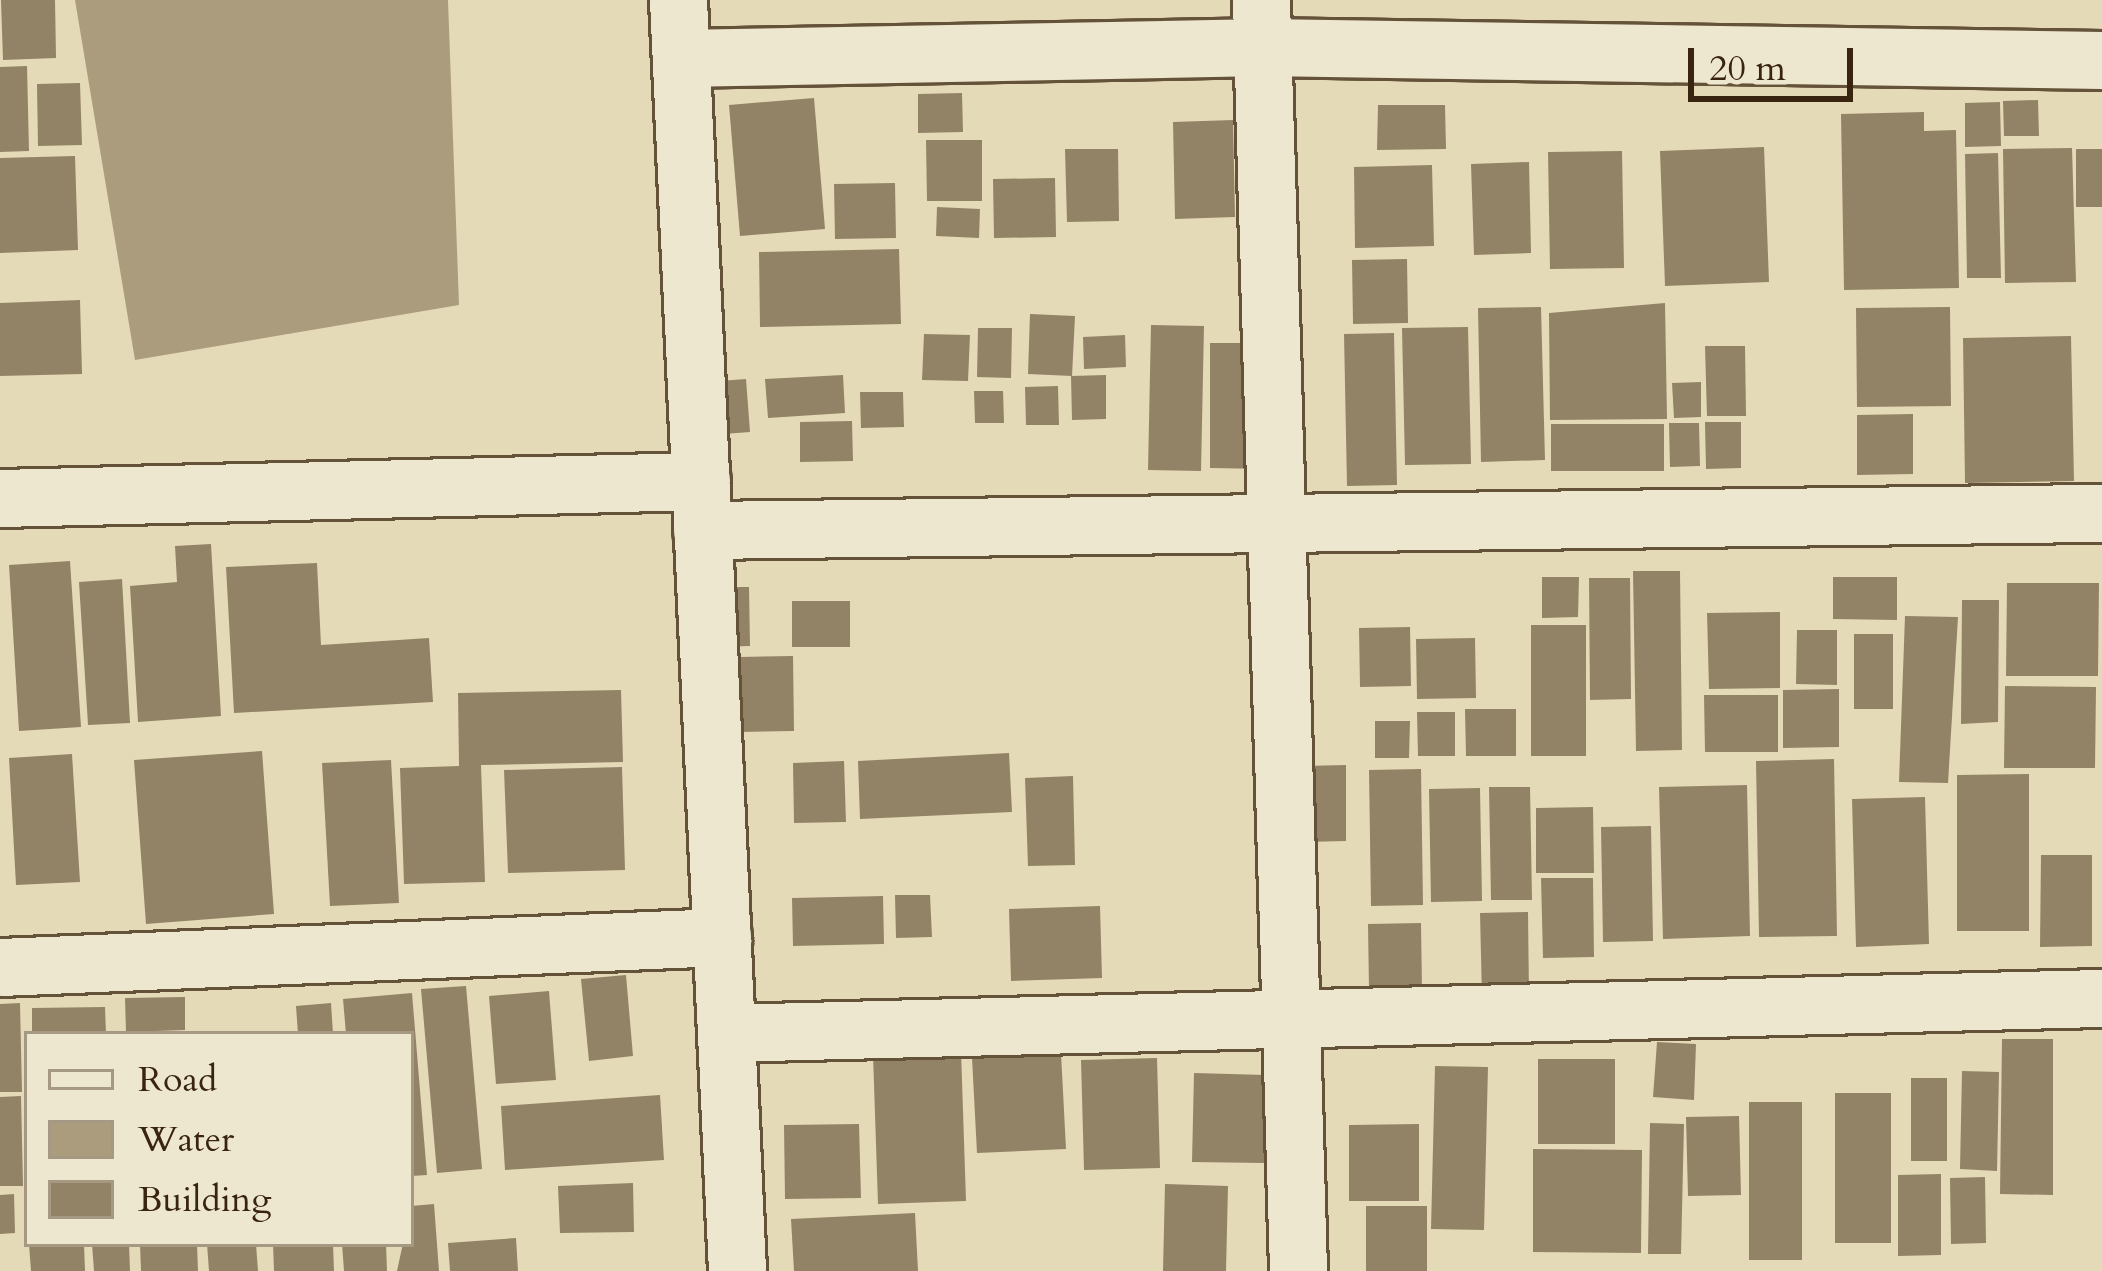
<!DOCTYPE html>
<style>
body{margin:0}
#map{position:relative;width:2102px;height:1271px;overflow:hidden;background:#e5dab7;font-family:Cardo,serif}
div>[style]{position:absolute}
.water>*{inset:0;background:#ab9c7e}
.building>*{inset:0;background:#928366}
.roads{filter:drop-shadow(3px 0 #645239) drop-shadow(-3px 0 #645239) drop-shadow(0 3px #645239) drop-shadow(0 -3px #645239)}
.street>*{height:57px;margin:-28.5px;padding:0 28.5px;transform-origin:28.5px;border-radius:28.5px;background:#eee7d0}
span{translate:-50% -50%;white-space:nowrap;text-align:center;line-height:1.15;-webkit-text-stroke:9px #eee7d0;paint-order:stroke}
.legend{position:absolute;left:24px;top:1031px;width:390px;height:216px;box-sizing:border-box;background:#eee7d0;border:3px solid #a69983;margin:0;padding:15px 21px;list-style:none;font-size:36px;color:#39240f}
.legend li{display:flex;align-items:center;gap:24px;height:60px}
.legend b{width:60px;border:3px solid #a69983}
.scale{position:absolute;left:1688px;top:48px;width:165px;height:54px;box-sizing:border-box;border:6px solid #39240f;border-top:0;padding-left:15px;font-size:36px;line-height:42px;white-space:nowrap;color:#39240f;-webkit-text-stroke:9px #eee7d0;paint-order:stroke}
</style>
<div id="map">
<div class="water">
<div style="clip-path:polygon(75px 0,448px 0,459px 305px,135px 360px)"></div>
</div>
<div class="building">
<div style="clip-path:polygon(1px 0,55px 0,56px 58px,3px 60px)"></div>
<div style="clip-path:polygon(27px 66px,29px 151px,0 152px,0 67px)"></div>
<div style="clip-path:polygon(80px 83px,82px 145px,38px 146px,37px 84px)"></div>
<div style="clip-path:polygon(962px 93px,963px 132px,918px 133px,918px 94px)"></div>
<div style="clip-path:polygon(814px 98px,825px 229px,740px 236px,729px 105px)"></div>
<div style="clip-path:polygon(2038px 100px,2039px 136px,2004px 136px,2003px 101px)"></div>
<div style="clip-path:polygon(2000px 102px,2001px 146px,1965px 147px,1965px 103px)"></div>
<div style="clip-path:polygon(1378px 105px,1445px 105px,1446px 149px,1377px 150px)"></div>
<div style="clip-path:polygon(1924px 112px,1924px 131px,1956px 130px,1959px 288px,1844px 290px,1841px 114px)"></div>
<div style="clip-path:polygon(1233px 120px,1235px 217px,1175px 219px,1173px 122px)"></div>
<div style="clip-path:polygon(926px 140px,982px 140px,982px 201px,927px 201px)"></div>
<div style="clip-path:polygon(1764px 147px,1769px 282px,1665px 286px,1660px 151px)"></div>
<div style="clip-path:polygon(2072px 148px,2076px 282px,2005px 283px,2003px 149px)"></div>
<div style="clip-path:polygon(1065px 149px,1118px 149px,1119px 221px,1067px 222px)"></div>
<div style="clip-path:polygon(2076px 149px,2102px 149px,2102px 207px,2076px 207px)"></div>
<div style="clip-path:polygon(1622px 151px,1624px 268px,1550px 269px,1548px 152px)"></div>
<div style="clip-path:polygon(1998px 153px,2001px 278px,1967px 278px,1965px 154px)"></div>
<div style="clip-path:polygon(75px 156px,78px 250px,0 253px,0 158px)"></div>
<div style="clip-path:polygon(1529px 162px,1531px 253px,1474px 255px,1471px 164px)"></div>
<div style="clip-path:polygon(1432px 165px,1434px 246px,1355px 248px,1354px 167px)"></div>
<div style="clip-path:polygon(1055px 178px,1056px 237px,994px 238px,993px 179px)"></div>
<div style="clip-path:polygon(895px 183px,896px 238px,835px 239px,834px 184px)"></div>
<div style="clip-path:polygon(937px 207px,980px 209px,979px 238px,936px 236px)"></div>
<div style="clip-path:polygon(899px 249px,901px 324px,760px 327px,759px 252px)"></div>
<div style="clip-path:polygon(1407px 259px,1408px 323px,1353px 324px,1352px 260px)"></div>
<div style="clip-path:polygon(80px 300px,82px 374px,0 376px,0 303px)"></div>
<div style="clip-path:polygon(1665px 303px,1667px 419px,1550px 420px,1549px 313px)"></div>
<div style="clip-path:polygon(1541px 307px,1545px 460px,1481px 462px,1478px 308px)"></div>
<div style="clip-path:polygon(1950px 307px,1951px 406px,1857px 407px,1856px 308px)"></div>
<div style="clip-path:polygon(1030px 314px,1075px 316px,1072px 376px,1028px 374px)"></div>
<div style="clip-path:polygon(1151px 325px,1204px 326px,1201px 471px,1148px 470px)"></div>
<div style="clip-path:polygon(1468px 327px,1471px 464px,1405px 465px,1402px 328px)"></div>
<div style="clip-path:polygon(978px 328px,1012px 328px,1011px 378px,977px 377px)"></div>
<div style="clip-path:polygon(1394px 333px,1397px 485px,1347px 486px,1344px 334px)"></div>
<div style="clip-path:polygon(924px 334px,970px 335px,968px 381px,922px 380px)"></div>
<div style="clip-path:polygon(1125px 335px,1126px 367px,1084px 369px,1083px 337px)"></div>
<div style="clip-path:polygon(2071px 336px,2074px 481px,1965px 483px,1963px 338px)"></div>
<div style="clip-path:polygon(1210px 343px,1266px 343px,1265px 469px,1210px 468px)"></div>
<div style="clip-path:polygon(1705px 346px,1745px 346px,1746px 416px,1707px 416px)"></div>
<div style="clip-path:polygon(843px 375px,845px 413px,768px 418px,765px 379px)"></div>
<div style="clip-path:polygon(1106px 375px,1106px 419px,1072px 420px,1071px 376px)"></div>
<div style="clip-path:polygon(746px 379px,750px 432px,711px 435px,706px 382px)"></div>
<div style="clip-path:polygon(1701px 382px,1701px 417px,1674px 418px,1672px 383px)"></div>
<div style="clip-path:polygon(1058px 386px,1059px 425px,1026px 425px,1025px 387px)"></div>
<div style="clip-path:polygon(974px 391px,1003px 391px,1004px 423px,975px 423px)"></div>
<div style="clip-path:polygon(860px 392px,903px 392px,904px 427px,861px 428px)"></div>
<div style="clip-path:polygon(1913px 414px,1913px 474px,1857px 475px,1857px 415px)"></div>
<div style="clip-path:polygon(852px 421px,853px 461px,800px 462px,800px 422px)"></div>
<div style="clip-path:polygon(1705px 422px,1741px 422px,1741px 468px,1706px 469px)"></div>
<div style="clip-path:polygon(1669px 423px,1699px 423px,1700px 466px,1670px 467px)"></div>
<div style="clip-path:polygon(1551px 424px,1664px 424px,1664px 471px,1551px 471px)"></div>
<div style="clip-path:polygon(211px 544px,221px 716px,138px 722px,130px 586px,177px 582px,175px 546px)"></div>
<div style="clip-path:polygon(70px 561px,81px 727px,19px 731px,9px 565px)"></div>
<div style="clip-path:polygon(317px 563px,321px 645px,429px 638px,433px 702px,234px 713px,226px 567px)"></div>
<div style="clip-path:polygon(1633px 571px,1680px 571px,1682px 750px,1636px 751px)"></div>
<div style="clip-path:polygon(1542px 577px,1579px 577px,1578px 617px,1542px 618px)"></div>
<div style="clip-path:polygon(1833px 577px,1897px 577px,1897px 620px,1833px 619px)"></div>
<div style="clip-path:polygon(1589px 578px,1630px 578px,1631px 699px,1590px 700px)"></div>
<div style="clip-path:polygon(122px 579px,130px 723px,88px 725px,79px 582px)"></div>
<div style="clip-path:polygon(2007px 583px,2099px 583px,2098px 676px,2006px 676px)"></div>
<div style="clip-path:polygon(709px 587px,749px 587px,750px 646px,711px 647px)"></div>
<div style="clip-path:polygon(1962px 600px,1999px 600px,1998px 722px,1961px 724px)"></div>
<div style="clip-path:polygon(792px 601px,850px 601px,850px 647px,792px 647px)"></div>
<div style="clip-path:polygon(1780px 612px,1780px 688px,1709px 689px,1707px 613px)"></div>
<div style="clip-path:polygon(1905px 616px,1958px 617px,1948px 783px,1899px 782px)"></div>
<div style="clip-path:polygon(1531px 625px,1586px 625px,1586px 756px,1531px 756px)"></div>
<div style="clip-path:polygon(1410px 627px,1411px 686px,1360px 687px,1359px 628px)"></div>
<div style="clip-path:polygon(1797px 630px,1837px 630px,1837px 685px,1796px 684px)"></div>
<div style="clip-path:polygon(1854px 634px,1893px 634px,1893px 709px,1854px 709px)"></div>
<div style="clip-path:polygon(1475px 638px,1476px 698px,1417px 699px,1416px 639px)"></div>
<div style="clip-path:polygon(793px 656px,794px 731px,741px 732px,739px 657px)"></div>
<div style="clip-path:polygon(2005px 686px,2096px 687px,2095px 768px,2004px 768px)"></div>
<div style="clip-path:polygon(1839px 689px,1839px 747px,1783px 748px,1783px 690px)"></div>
<div style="clip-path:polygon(621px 690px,623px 762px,481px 765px,485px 882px,404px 884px,400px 768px,459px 766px,458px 693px)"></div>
<div style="clip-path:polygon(1704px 695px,1778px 695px,1778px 752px,1705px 752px)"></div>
<div style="clip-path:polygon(1465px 709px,1516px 709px,1516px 756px,1466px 756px)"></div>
<div style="clip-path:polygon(1417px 712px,1455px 712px,1455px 756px,1418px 756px)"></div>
<div style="clip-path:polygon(1375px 721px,1410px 721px,1409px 758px,1375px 758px)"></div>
<div style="clip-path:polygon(262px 751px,274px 914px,146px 924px,134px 760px)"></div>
<div style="clip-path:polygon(1009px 753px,1012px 812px,860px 819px,858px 761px)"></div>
<div style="clip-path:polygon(72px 754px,80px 882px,16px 885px,9px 758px)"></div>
<div style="clip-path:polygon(1834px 759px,1837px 936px,1759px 937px,1756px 761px)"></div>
<div style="clip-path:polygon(391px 760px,399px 903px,330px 906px,322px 763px)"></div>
<div style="clip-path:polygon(844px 761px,846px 822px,794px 823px,793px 763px)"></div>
<div style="clip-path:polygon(1346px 765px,1346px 841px,1304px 842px,1302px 766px)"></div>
<div style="clip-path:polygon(622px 767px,625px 870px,508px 873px,504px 770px)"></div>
<div style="clip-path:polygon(1421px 769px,1423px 905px,1371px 906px,1369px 770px)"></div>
<div style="clip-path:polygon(2029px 774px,2029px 931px,1957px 931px,1957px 775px)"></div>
<div style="clip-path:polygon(1073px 776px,1075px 865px,1028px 866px,1025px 778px)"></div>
<div style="clip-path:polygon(1747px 785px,1750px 936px,1663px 939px,1659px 787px)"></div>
<div style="clip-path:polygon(1489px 787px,1530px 787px,1532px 900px,1491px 900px)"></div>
<div style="clip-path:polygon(1480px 788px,1482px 901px,1431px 902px,1429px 789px)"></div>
<div style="clip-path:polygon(1925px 797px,1929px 944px,1856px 947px,1852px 799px)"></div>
<div style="clip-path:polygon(1593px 807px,1594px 873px,1536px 873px,1536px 808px)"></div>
<div style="clip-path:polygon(1651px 826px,1653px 941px,1603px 942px,1601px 827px)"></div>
<div style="clip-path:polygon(2041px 855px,2092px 855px,2092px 946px,2040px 947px)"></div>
<div style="clip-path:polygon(1541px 878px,1593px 878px,1594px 957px,1543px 958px)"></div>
<div style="clip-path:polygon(895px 895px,930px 895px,932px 937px,896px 938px)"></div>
<div style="clip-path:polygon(883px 896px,884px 944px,793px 946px,792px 898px)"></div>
<div style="clip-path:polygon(1100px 906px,1102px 978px,1011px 981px,1009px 909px)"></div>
<div style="clip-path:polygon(1528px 912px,1529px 997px,1482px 998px,1480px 913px)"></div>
<div style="clip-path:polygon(1421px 923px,1422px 990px,1369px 991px,1368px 924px)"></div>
<div style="clip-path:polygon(626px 975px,633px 1056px,589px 1061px,581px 979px)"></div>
<div style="clip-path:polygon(466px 986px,482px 1169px,437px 1173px,421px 989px)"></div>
<div style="clip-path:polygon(549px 991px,556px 1080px,496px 1084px,489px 996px)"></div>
<div style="clip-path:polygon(412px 993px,427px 1175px,411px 1176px,411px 1034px,346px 1034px,343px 999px)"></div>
<div style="clip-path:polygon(185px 997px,185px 1030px,126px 1032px,125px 998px)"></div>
<div style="clip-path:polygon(20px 1003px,22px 1092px,0 1092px,0 1004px)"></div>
<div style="clip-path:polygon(331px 1003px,333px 1034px,298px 1034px,296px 1006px)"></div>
<div style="clip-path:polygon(105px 1007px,106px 1034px,32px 1034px,32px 1008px)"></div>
<div style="clip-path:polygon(2002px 1039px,2053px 1039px,2053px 1195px,2000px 1194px)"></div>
<div style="clip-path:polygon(1657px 1042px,1696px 1044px,1694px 1100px,1653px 1097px)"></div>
<div style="clip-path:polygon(961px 1051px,966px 1201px,878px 1204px,873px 1054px)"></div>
<div style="clip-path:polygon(1061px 1053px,1066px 1149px,977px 1153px,972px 1058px)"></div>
<div style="clip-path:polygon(1157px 1058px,1160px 1168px,1084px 1170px,1081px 1060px)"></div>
<div style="clip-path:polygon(1538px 1059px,1615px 1059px,1615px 1144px,1538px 1144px)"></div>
<div style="clip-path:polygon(1435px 1066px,1488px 1067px,1484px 1230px,1431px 1229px)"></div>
<div style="clip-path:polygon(1962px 1071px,1999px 1072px,1997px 1171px,1960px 1169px)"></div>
<div style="clip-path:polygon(1194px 1073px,1266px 1075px,1264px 1163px,1192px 1162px)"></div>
<div style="clip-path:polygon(1911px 1078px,1947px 1078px,1947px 1161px,1911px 1161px)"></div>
<div style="clip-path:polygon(1835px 1093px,1891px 1093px,1891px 1243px,1835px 1243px)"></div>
<div style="clip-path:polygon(660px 1095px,664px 1160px,505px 1170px,501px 1106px)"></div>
<div style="clip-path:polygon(21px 1096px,23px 1186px,0 1186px,0 1097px)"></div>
<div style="clip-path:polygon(1749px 1102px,1802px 1102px,1802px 1260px,1749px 1260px)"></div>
<div style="clip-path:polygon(1739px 1116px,1741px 1195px,1688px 1196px,1686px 1117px)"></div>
<div style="clip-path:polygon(1650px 1123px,1684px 1124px,1681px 1254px,1648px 1254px)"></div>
<div style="clip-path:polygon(859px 1124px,861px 1198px,785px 1199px,784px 1125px)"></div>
<div style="clip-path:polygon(1419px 1124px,1419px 1201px,1349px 1201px,1349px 1125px)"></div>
<div style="clip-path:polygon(1533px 1149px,1642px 1150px,1641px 1253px,1533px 1252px)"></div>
<div style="clip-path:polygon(1941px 1174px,1941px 1255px,1898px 1256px,1898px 1175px)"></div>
<div style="clip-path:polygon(1985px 1177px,1986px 1243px,1951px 1244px,1950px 1178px)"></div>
<div style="clip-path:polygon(633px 1183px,634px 1232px,560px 1233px,558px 1186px)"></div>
<div style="clip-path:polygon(1165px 1184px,1228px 1186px,1226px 1271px,1163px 1271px)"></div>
<div style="clip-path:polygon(14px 1194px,15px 1233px,0 1234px,0 1195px)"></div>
<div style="clip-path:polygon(434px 1204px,439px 1271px,397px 1271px,411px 1206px)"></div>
<div style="clip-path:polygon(1366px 1206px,1427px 1206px,1427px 1271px,1366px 1271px)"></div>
<div style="clip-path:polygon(915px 1213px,918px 1271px,794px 1271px,791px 1219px)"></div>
<div style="clip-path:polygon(516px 1238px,518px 1271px,450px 1271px,448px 1243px)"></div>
<div style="clip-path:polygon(29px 1244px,84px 1244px,85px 1271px,31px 1271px)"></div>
<div style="clip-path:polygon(92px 1244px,129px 1244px,130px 1271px,94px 1271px)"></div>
<div style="clip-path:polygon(140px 1244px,197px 1244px,198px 1271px,141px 1271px)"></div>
<div style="clip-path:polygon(207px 1244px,256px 1244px,258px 1271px,209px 1271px)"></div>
<div style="clip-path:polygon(273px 1244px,333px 1244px,334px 1271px,274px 1271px)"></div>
<div style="clip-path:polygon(342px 1244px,386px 1244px,387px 1271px,344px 1271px)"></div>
</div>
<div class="roads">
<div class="street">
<div style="left:678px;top:0;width:1272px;rotate:87.34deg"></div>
<div style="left:1261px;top:0;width:1272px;rotate:88.33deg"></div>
<div style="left:681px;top:58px;width:582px;rotate:-1.08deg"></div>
<div style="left:1263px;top:47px;width:839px;rotate:0.89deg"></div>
<div style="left:0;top:498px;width:701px;rotate:-1.39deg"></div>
<div style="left:702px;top:530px;width:1400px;rotate:-0.7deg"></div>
<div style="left:0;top:967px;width:723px;rotate:-2.38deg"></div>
<div style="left:726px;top:1033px;width:1376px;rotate:-1.46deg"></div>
</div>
</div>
<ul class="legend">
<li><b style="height:15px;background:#eee7d0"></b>Road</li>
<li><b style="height:33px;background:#ab9c7e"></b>Water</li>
<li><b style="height:33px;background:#928366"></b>Building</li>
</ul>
<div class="scale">20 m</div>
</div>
